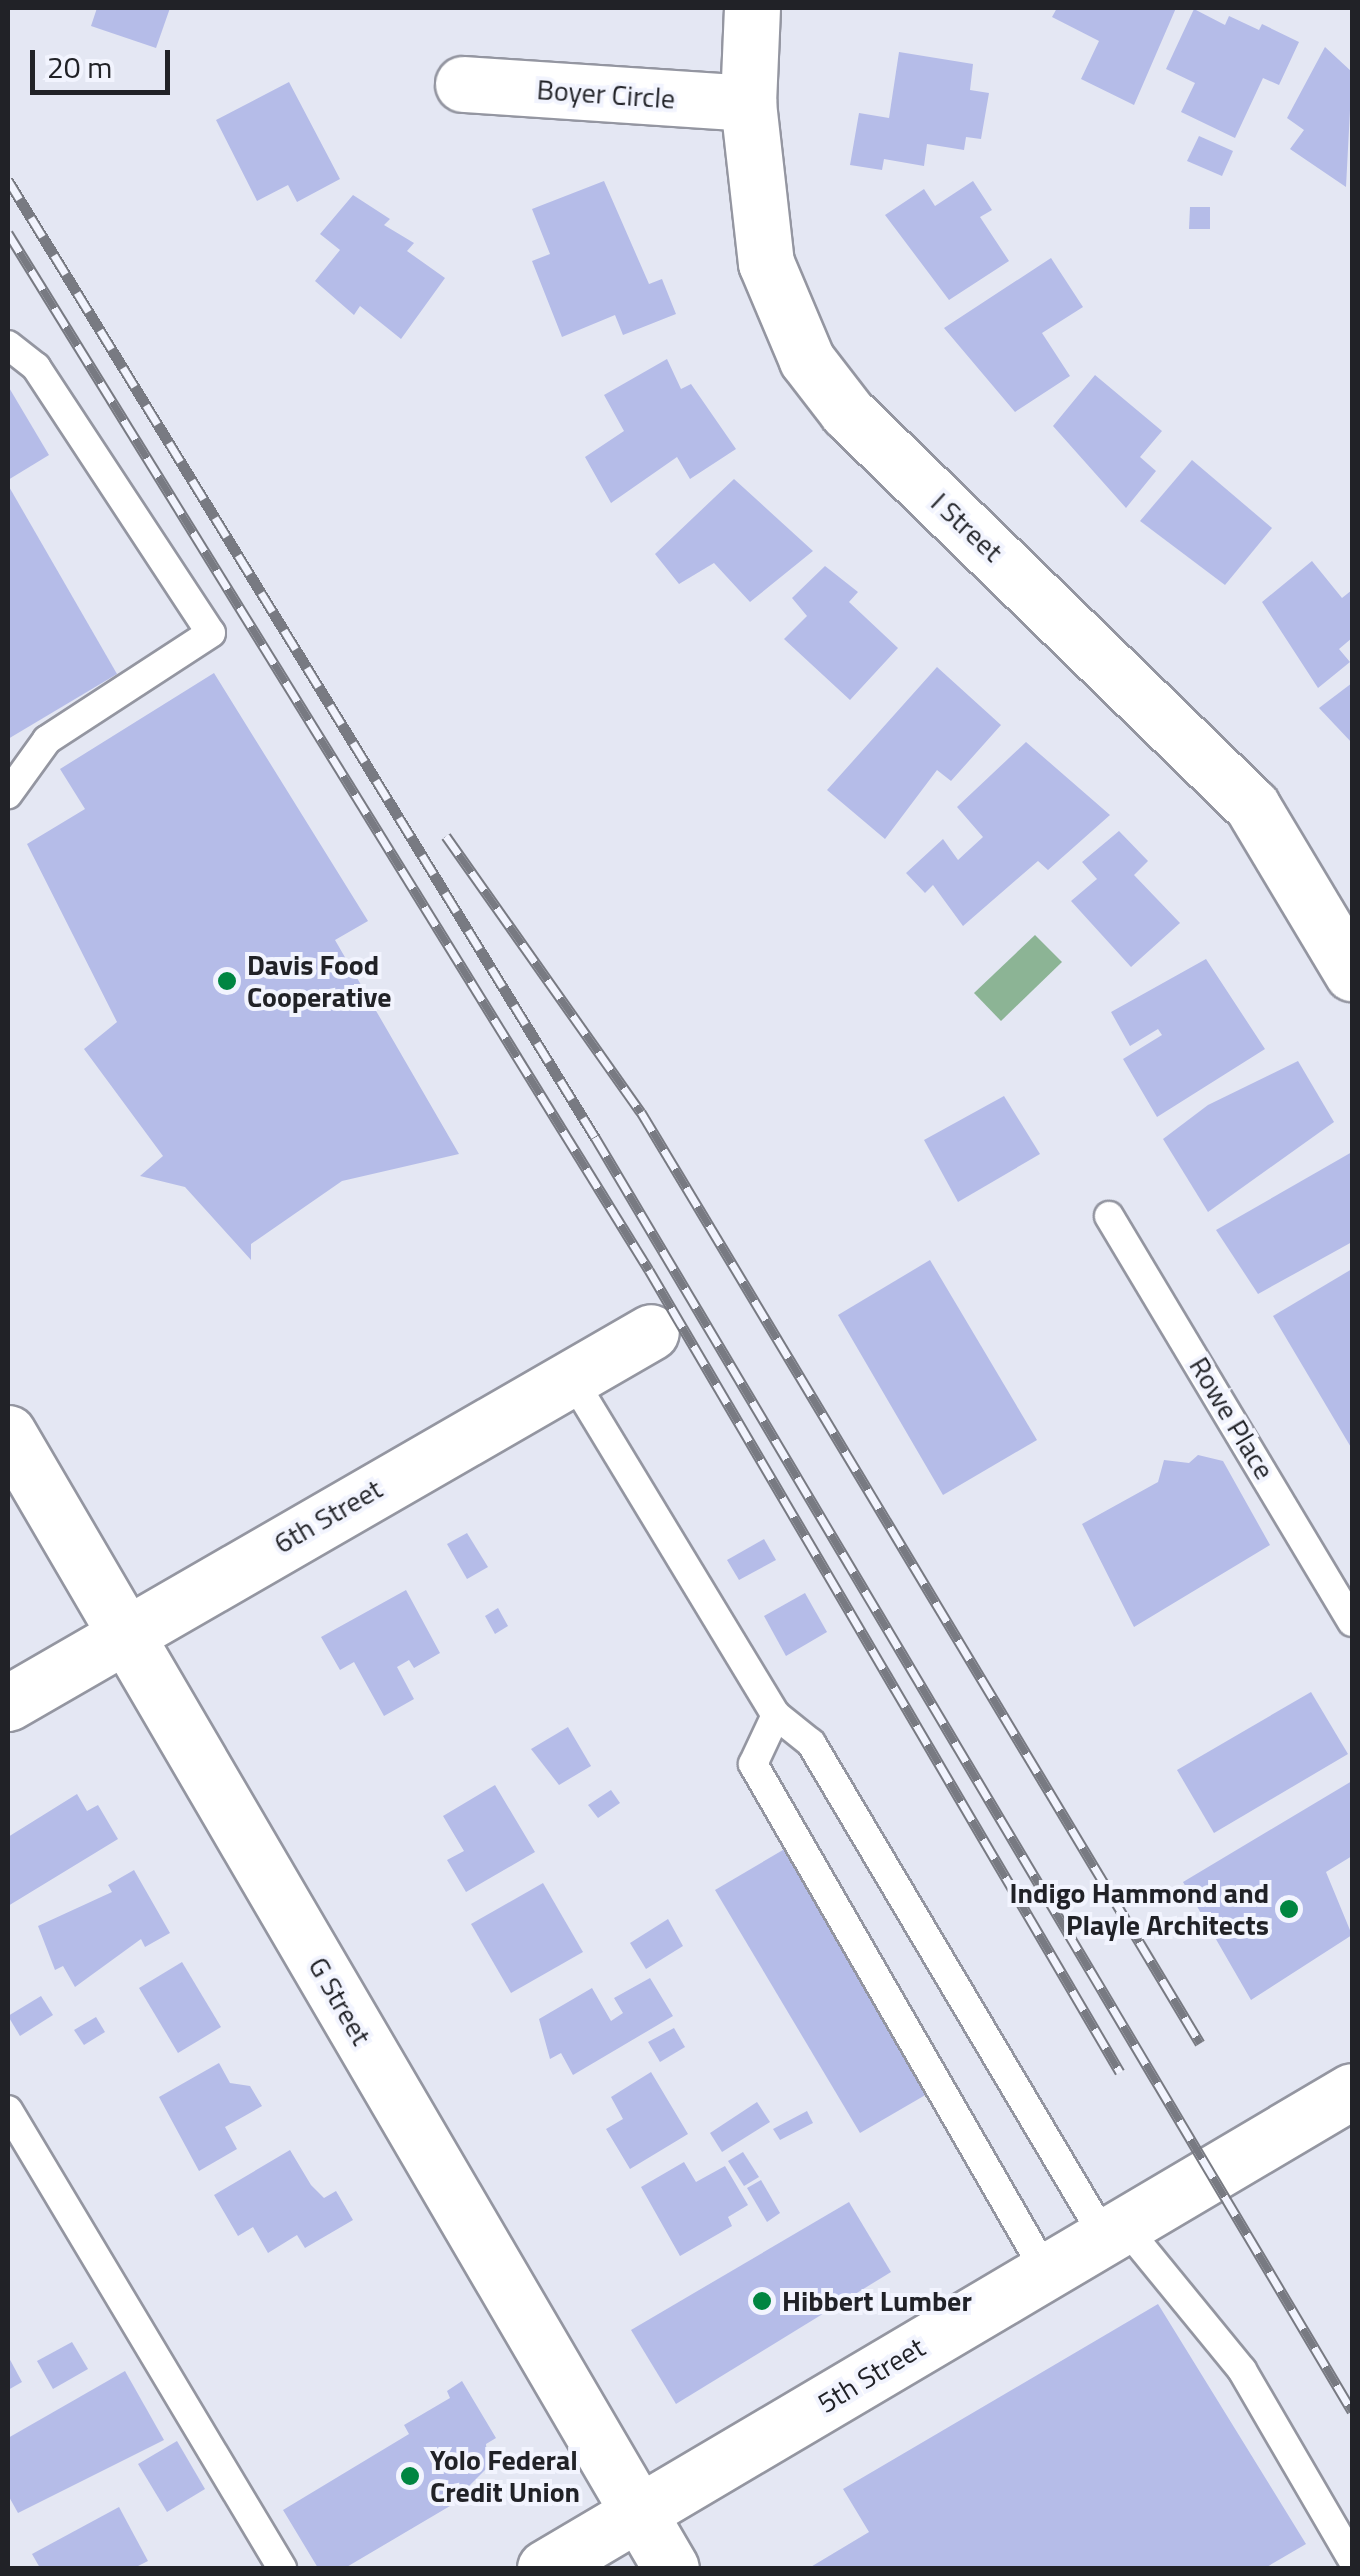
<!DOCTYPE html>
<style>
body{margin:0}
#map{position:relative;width:1360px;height:2576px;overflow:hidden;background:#e4e7f3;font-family:"Titillium Web",sans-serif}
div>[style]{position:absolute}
.water>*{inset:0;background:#8cb495}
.building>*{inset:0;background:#b5bce8}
.roads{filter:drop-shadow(2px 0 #9496a1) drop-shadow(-2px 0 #9496a1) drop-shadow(0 2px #9496a1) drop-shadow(0 -2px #9496a1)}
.service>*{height:28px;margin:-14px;padding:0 14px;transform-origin:14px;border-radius:14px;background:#fff}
.minor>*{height:55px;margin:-27.5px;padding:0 27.5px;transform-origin:27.5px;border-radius:27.5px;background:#fff}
.secondary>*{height:55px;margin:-27.5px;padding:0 27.5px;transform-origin:27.5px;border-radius:27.5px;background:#fff}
.rail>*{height:11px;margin-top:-5.5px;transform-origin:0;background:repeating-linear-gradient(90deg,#f2f4fe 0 22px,#787a82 0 44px);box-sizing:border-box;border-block:2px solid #787a82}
.dots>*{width:28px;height:28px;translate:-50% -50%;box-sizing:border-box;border:5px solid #f2f4fe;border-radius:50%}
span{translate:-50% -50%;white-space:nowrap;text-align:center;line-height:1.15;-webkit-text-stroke:8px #f2f4fe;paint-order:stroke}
.street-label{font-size:28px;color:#212227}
.poi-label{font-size:28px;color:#212227;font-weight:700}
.left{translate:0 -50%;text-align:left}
.right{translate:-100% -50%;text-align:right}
.frame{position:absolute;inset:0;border:10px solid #212227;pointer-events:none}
.scale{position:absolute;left:30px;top:50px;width:140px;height:45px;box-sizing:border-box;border:5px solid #212227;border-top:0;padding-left:12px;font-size:30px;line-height:35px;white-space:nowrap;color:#212227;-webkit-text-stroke:8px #f2f4fe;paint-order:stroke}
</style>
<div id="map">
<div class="water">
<div style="clip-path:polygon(1035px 935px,1062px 962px,1001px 1021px,974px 993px)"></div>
</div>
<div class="building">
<div style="clip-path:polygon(97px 8px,170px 8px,156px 48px,91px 26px)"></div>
<div style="clip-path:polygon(1057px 8px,1176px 8px,1134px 105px,1081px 79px,1099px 41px,1052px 17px)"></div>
<div style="clip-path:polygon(1194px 9px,1225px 25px,1229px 16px,1259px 30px,1262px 24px,1299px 42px,1279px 85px,1263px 78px,1235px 138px,1181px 112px,1195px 83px,1166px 69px)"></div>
<div style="clip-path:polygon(1325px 47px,1352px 72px,1346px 187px,1290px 149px,1304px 130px,1287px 118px)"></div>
<div style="clip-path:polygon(899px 52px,973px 64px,970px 90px,989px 93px,981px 139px,966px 137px,964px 150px,927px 144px,924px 166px,884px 159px,882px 170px,850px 165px,859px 113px,889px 118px)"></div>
<div style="clip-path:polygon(289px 82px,340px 179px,297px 202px,288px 185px,257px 201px,216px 120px)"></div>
<div style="clip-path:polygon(1199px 136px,1233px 151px,1222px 176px,1187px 161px)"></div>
<div style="clip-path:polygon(604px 181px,649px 284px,662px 279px,676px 314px,623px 335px,615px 315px,562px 337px,532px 261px,550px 254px,532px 209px)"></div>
<div style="clip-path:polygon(973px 181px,992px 210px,980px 217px,1009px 261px,949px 300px,885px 215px,924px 189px,935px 206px)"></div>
<div style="clip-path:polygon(353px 195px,390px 219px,384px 225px,414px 243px,407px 251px,445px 278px,401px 339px,360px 306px,354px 315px,315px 281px,340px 250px,320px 234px)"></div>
<div style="clip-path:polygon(1190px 207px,1210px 207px,1210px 229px,1189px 229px)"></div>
<div style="clip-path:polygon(1051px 258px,1083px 307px,1042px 333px,1070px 376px,1015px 412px,944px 328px)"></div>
<div style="clip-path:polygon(667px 359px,681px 389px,691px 384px,736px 449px,690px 479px,677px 457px,611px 503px,585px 457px,624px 431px,604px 395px)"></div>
<div style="clip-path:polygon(1095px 375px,1162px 431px,1140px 457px,1156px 471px,1126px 508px,1053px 426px)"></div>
<div style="clip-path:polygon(8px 386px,49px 455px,8px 480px)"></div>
<div style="clip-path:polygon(1192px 460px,1272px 528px,1225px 585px,1140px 521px)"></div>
<div style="clip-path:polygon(734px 479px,813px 551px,750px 602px,714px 563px,679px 584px,655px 554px)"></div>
<div style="clip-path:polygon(8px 485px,117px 674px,8px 739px)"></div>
<div style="clip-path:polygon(1312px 561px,1342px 598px,1352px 590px,1352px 638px,1339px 649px,1350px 662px,1318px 688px,1262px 602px)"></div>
<div style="clip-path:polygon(825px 566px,858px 592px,849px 602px,898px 648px,850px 700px,784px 639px,807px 616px,792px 598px)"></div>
<div style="clip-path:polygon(937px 667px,1001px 725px,951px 781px,937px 770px,885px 839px,827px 790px)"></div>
<div style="clip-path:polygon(214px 673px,368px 921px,335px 940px,459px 1154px,342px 1181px,251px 1244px,251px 1260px,185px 1187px,140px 1176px,163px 1156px,84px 1049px,117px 1022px,27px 844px,85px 809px,60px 769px)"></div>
<div style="clip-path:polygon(1352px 683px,1352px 743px,1319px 708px)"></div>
<div style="clip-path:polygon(1026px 742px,1110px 815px,1048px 870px,1038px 861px,963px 926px,933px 885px,925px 893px,906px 873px,943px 839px,958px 860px,983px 837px,957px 807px)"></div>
<div style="clip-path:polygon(1119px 831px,1148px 861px,1134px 875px,1180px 923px,1131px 967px,1071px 901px,1097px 879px,1082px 862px)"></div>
<div style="clip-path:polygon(1206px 959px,1265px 1049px,1157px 1117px,1123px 1059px,1162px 1035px,1158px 1029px,1130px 1046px,1111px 1012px)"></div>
<div style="clip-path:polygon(1298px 1061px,1334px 1122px,1208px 1212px,1163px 1139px,1208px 1105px)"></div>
<div style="clip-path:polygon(1004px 1096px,1040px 1154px,958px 1202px,924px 1140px)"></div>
<div style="clip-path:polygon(1352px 1152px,1352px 1242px,1258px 1294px,1216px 1230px)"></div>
<div style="clip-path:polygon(930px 1260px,1037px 1440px,943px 1495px,838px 1315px)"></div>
<div style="clip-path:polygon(1352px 1269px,1352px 1449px,1273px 1316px)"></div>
<div style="clip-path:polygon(1198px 1455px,1223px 1461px,1270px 1545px,1134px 1627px,1082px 1524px,1158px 1482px,1164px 1460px,1189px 1463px)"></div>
<div style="clip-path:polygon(467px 1533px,488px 1567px,467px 1579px,447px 1544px)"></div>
<div style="clip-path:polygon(764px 1539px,776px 1560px,739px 1580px,727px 1560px)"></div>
<div style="clip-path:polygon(406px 1590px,440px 1653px,414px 1668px,409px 1660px,397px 1667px,414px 1699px,384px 1716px,354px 1662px,340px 1670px,321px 1637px)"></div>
<div style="clip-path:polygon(805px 1593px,827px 1632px,786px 1656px,764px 1616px)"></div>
<div style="clip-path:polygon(498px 1608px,508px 1626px,495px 1634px,485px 1616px)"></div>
<div style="clip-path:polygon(1311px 1692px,1348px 1754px,1214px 1833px,1177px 1770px)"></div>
<div style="clip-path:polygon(568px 1727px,591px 1766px,559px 1785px,531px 1749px)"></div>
<div style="clip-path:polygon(1352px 1781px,1352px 1856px,1326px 1872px,1352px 1935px,1251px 2000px,1183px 1882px)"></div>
<div style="clip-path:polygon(495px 1785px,535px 1852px,466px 1892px,447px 1860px,464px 1851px,443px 1816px)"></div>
<div style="clip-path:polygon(611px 1790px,620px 1803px,598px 1818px,588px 1805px)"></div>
<div style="clip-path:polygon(77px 1794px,87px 1811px,98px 1805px,118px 1839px,8px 1906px,8px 1837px)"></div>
<div style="clip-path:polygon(788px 1847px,934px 2090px,860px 2133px,715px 1890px)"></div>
<div style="clip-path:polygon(134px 1870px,170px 1933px,145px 1947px,141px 1939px,75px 1987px,63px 1966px,55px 1970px,38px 1926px,112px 1892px,108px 1885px)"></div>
<div style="clip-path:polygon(543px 1883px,583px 1952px,511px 1993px,471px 1924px)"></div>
<div style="clip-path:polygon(668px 1919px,683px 1946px,646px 1969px,630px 1943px)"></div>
<div style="clip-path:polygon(182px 1962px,221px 2027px,178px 2053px,139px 1988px)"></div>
<div style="clip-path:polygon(650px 1978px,673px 2016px,573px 2075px,561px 2053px,550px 2059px,539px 2019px,592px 1988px,611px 2021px,623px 2013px,614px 1998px)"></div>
<div style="clip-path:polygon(41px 1996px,53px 2015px,20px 2036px,8px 2016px)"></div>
<div style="clip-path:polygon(96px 2017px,105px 2032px,84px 2045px,74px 2030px)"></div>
<div style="clip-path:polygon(674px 2028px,685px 2047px,660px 2062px,648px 2042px)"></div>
<div style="clip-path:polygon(219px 2063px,230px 2083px,250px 2086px,262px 2106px,225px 2127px,237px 2149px,199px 2171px,159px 2097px)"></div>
<div style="clip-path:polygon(651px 2072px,688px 2134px,630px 2169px,606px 2129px,623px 2119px,611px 2097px)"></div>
<div style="clip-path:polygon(757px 2102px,770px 2122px,722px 2152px,710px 2133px)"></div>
<div style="clip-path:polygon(807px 2111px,813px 2123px,780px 2140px,773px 2129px)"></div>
<div style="clip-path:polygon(290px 2150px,311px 2185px,324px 2198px,336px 2191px,353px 2220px,305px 2248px,297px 2235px,268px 2253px,253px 2227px,238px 2236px,214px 2195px)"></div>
<div style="clip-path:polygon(743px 2152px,759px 2177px,744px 2186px,728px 2161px)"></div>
<div style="clip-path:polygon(684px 2162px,696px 2182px,725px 2166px,748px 2205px,728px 2217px,732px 2226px,680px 2256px,641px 2187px)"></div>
<div style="clip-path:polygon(761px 2180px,780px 2213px,767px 2222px,747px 2188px)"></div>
<div style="clip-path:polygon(849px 2202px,891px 2272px,676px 2404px,631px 2330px)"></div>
<div style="clip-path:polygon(1158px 2304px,1306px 2544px,1265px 2568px,809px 2568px,869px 2532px,843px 2489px)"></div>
<div style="clip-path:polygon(72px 2342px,88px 2369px,53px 2389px,37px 2361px)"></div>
<div style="clip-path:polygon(8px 2356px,22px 2382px,8px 2390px)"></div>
<div style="clip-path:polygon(125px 2371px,164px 2440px,18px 2513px,8px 2495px,8px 2438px)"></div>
<div style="clip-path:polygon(462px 2381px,496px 2438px,486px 2444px,488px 2467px,469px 2486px,472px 2493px,345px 2568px,318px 2568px,283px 2510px,409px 2434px,404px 2425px,450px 2398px,447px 2391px)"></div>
<div style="clip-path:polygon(177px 2441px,205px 2489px,167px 2512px,138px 2464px)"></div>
<div style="clip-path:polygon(119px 2507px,148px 2561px,134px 2568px,40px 2568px,32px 2554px)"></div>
</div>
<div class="roads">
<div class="service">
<div style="left:8px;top:345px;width:36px;rotate:38deg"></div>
<div style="left:36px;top:367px;width:318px;rotate:56.7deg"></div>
<div style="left:211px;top:633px;width:196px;rotate:146.9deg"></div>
<div style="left:47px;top:740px;width:67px;rotate:125.8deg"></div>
<div style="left:1109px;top:1216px;width:473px;rotate:59.1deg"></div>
<div style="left:571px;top:1377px;width:395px;rotate:58.8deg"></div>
<div style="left:776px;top:1715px;width:45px;rotate:38.7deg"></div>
<div style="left:811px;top:1743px;width:576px;rotate:59.29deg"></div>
<div style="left:776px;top:1715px;width:54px;rotate:115.1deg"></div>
<div style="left:753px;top:1764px;width:586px;rotate:60.02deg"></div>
<div style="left:8px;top:2110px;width:534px;rotate:59.11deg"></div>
<div style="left:1125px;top:2227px;width:185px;rotate:50.7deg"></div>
<div style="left:1242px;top:2370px;width:219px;rotate:59.8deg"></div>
</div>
<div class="minor">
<div style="left:752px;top:8px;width:95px;rotate:92.4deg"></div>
<div style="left:748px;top:103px;width:161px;rotate:83.6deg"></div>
<div style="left:766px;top:263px;width:105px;rotate:67.1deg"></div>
<div style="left:807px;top:360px;width:66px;rotate:52.4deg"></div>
<div style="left:847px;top:412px;width:565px;rotate:44.21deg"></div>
<div style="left:1252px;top:806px;width:195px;rotate:59.1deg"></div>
<div style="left:463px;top:84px;width:286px;rotate:3.8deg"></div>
<div style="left:8px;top:1433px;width:1314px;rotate:59.71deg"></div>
<div style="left:8px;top:1703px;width:742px;rotate:-29.98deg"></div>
</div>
<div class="secondary">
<div style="left:545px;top:2568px;width:937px;rotate:-30.59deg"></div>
</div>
</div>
<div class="rail">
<div style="left:8px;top:180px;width:1123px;rotate:58.48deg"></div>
<div style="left:595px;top:1137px;width:1482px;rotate:59.28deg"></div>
<div style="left:8px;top:233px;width:1219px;rotate:58.28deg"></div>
<div style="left:649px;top:1270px;width:930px;rotate:59.58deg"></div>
<div style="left:446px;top:836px;width:338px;rotate:54.8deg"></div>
<div style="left:641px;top:1112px;width:1086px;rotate:59.02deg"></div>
</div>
<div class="dots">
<div style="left:227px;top:981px;background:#008541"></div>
<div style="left:1289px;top:1909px;background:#008541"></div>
<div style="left:762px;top:2301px;background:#008541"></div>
<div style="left:410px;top:2476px;background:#008541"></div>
</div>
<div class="street-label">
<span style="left:606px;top:94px;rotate:4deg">Boyer Circle</span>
<span style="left:967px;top:527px;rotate:43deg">I Street</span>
<span style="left:1232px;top:1418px;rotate:59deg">Rowe Place</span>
<span style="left:328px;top:1516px;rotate:-30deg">6th Street</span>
<span style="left:340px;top:2001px;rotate:60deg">G Street</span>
<span style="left:871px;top:2375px;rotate:-31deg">5th Street</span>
</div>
<div class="poi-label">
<span class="left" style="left:247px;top:981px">Davis Food<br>Cooperative</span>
<span class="right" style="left:1269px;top:1909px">Indigo Hammond and<br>Playle Architects</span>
<span class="left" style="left:782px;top:2301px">Hibbert Lumber</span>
<span class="left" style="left:430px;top:2476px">Yolo Federal<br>Credit Union</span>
</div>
<div class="frame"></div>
<div class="scale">20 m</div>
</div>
